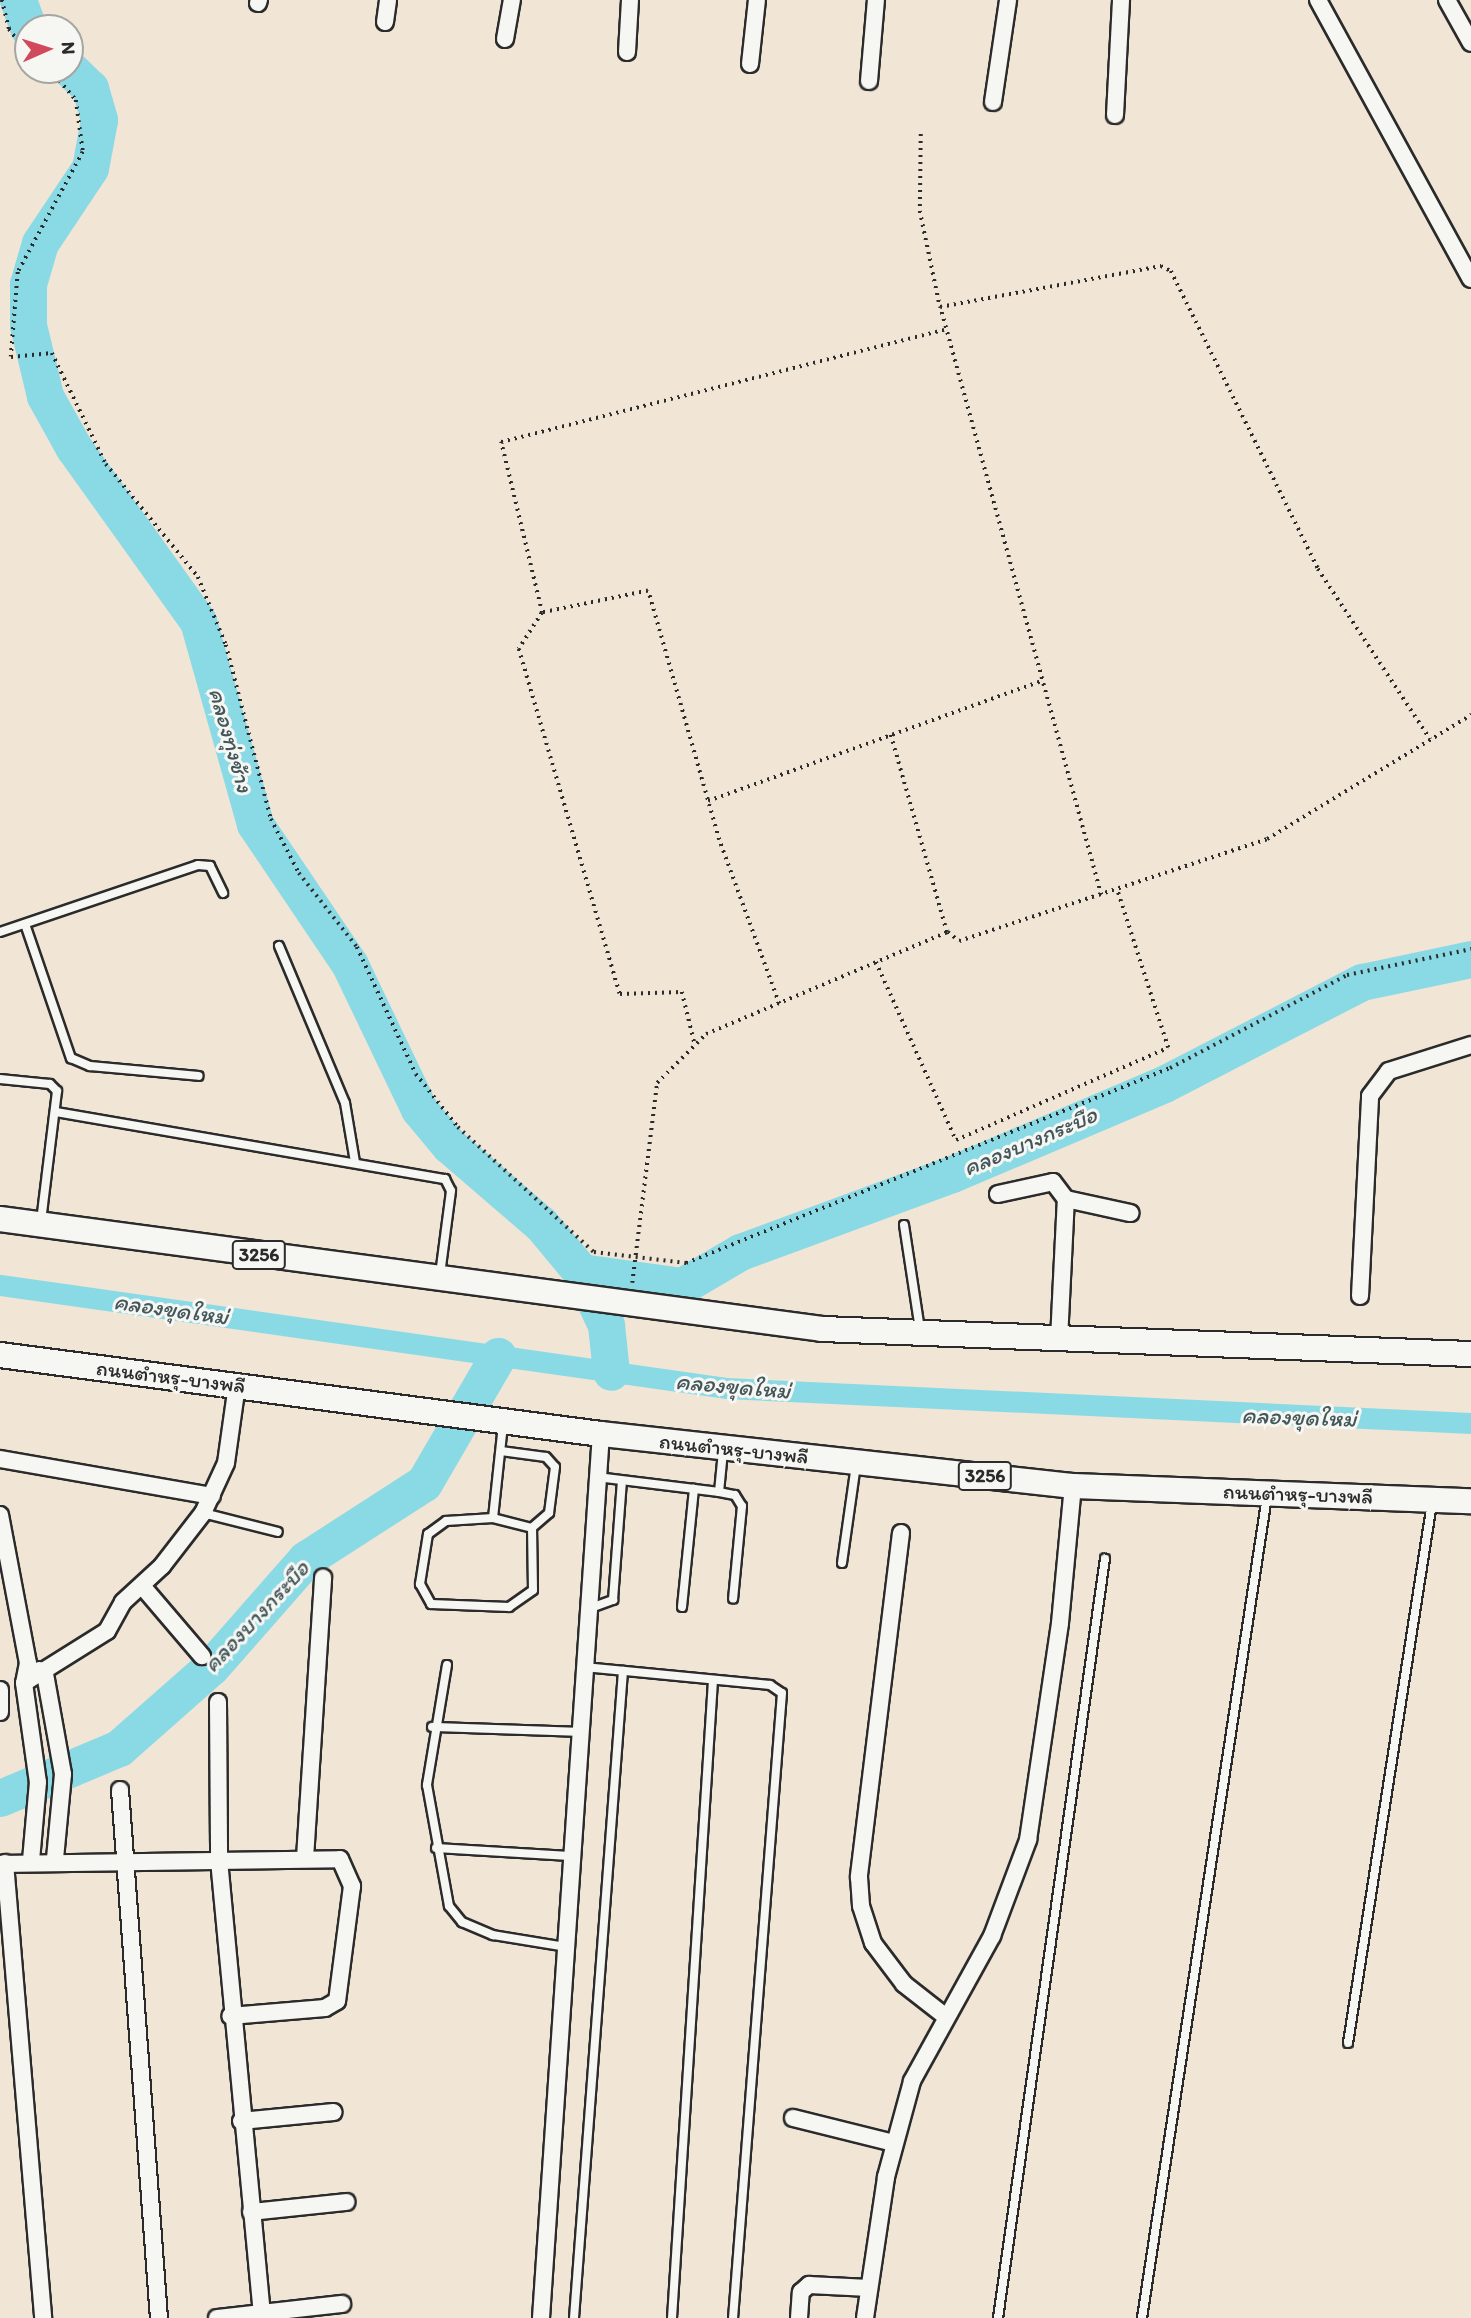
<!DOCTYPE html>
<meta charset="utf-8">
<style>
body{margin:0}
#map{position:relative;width:1471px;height:2318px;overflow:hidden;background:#f1e5d6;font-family:Itim,"Playpen Sans Thai",sans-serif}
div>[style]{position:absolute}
.canal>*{height:21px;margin:-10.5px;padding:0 10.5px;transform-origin:10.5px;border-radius:10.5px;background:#8adae6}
.river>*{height:37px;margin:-18.5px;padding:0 18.5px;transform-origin:18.5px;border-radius:18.5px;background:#8adae6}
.path>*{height:3.5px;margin-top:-1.75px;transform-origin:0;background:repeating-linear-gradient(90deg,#2b2b2b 0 2px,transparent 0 7px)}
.roads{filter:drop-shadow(2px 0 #2b2b2b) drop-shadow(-2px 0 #2b2b2b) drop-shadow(0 2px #2b2b2b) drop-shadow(0 -2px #2b2b2b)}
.lane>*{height:8px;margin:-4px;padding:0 4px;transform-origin:4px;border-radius:4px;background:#f6f6f2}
.street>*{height:16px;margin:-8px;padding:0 8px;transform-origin:8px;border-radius:8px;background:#f6f6f2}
.primary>*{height:24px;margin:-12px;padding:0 12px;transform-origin:12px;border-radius:12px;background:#f6f6f2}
.path-bridge>*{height:3.5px;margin-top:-1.75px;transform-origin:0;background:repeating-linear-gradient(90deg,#2b2b2b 0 2px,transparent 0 7px)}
span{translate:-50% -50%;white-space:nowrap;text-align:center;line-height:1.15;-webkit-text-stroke:6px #f6f6f2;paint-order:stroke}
.shield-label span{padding:2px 5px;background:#f6f6f2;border:2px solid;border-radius:5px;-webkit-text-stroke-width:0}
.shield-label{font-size:19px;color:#2b2b2b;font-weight:700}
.street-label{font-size:21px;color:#2b2b2b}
.water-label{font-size:23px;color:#43575a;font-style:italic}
.north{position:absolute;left:14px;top:14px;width:70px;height:70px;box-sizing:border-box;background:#f6f6f2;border:2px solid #a5a5a2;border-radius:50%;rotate:87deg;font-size:19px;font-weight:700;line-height:28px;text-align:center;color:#2b2b2b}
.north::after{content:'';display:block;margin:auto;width:24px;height:32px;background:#d1495b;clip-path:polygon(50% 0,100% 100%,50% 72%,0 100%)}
</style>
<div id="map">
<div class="canal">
<div style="left:0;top:1285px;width:733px;rotate:8.07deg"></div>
<div style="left:726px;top:1388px;width:746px;rotate:2.69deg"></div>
</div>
<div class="river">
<div style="left:18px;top:0;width:30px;rotate:70deg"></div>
<div style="left:70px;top:69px;width:28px;rotate:44deg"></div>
<div style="left:90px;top:88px;width:33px;rotate:74deg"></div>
<div style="left:99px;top:120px;width:49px;rotate:100.6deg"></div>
<div style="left:90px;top:168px;width:90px;rotate:123.7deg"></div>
<div style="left:40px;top:243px;width:43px;rotate:106.3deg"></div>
<div style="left:28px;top:284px;width:41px;rotate:90deg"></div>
<div style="left:28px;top:325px;width:73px;rotate:76.5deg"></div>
<div style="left:45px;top:396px;width:60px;rotate:60.9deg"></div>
<div style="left:74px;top:448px;width:213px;rotate:54.4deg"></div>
<div style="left:198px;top:621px;width:211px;rotate:74.3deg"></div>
<div style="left:255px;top:824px;width:170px;rotate:56deg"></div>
<div style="left:350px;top:965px;width:160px;rotate:64.4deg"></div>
<div style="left:419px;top:1109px;width:47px;rotate:50.2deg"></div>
<div style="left:449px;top:1145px;width:121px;rotate:40.7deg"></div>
<div style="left:541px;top:1224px;width:62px;rotate:50.2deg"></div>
<div style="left:581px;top:1272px;width:59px;rotate:64.7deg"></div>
<div style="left:606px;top:1325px;width:47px;rotate:83.9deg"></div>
<div style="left:581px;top:1272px;width:102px;rotate:7.9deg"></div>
<div style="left:682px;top:1286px;width:67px;rotate:-30.4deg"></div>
<div style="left:740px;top:1252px;width:226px;rotate:-20.2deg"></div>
<div style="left:952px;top:1174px;width:230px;rotate:-23deg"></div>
<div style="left:1164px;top:1084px;width:223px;rotate:-27.3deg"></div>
<div style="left:1362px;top:982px;width:111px;rotate:-11.9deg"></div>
<div style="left:0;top:1798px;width:129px;rotate:-22.8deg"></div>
<div style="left:119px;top:1748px;width:123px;rotate:-41.4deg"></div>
<div style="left:211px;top:1667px;width:144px;rotate:-48.7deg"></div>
<div style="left:306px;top:1559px;width:140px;rotate:-32.8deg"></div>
<div style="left:424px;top:1483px;width:147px;rotate:-59.8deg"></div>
</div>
<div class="path">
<div style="left:2px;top:0;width:30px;rotate:76deg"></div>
<div style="left:9px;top:29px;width:31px;rotate:53deg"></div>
<div style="left:921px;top:134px;width:77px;rotate:90.7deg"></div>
<div style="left:920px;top:211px;width:98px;rotate:78.2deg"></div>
<div style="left:542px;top:613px;width:43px;rotate:122.6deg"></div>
<div style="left:519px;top:649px;width:359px;rotate:73.7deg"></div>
<div style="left:620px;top:994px;width:62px;rotate:-1.8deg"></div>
<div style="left:682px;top:992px;width:55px;rotate:76.2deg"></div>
<div style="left:891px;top:735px;width:205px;rotate:74.1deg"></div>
<div style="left:708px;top:801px;width:354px;rotate:-19.8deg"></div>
<div style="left:1101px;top:895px;width:610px;rotate:-105.31deg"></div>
<div style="left:940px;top:307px;width:225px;rotate:-10.5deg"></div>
<div style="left:1161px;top:266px;width:11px;rotate:27deg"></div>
<div style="left:1171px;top:271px;width:332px;rotate:63.7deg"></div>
<div style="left:1318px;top:569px;width:204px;rotate:56.6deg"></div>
<div style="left:876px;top:962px;width:195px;rotate:65.8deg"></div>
<div style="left:956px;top:1140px;width:231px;rotate:-23.5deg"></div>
<div style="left:1168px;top:1048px;width:166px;rotate:-107.9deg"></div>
<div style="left:779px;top:1004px;width:175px;rotate:-110.1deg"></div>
<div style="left:719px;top:840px;width:259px;rotate:-105.9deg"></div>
<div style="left:648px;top:591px;width:108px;rotate:168.3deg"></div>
<div style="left:542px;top:613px;width:176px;rotate:-103.5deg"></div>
<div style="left:501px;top:442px;width:457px;rotate:-14.2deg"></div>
<div style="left:632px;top:1283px;width:202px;rotate:-82.9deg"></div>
<div style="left:657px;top:1083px;width:69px;rotate:-45deg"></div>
<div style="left:706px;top:1034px;width:263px;rotate:-22.9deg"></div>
<div style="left:948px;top:932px;width:14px;rotate:39deg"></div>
<div style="left:959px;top:941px;width:324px;rotate:-18.3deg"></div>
<div style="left:1267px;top:839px;width:239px;rotate:-31.3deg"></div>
</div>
<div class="roads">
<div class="lane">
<div style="left:25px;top:924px;width:142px;rotate:71.1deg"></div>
<div style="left:71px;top:1058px;width:21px;rotate:23deg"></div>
<div style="left:90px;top:1066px;width:109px;rotate:5.2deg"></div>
<div style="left:0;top:932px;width:209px;rotate:-18.7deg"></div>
<div style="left:198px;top:865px;width:12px;rotate:5deg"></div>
<div style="left:210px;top:866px;width:30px;rotate:64deg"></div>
<div style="left:279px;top:946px;width:170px;rotate:67.2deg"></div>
<div style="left:345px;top:1103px;width:60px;rotate:80.4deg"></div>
<div style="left:0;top:1079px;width:50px;rotate:5.7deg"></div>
<div style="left:50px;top:1084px;width:10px;rotate:45deg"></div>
<div style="left:57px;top:1091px;width:132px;rotate:97deg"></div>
<div style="left:56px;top:1112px;width:395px;rotate:9.8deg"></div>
<div style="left:445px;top:1179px;width:13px;rotate:63deg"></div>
<div style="left:451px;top:1191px;width:85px;rotate:97.5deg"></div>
<div style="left:904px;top:1225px;width:106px;rotate:81.3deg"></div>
<div style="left:501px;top:1451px;width:45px;rotate:7.6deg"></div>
<div style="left:546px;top:1457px;width:13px;rotate:48deg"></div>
<div style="left:555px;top:1467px;width:46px;rotate:97.4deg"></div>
<div style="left:549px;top:1513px;width:23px;rotate:139deg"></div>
<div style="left:597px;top:1477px;width:123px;rotate:7deg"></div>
<div style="left:719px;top:1492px;width:41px;rotate:-84.4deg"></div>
<div style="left:719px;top:1492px;width:16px;rotate:11deg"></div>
<div style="left:735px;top:1495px;width:13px;rotate:58deg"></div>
<div style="left:742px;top:1506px;width:93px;rotate:95.5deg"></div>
<div style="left:203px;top:1513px;width:77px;rotate:14.2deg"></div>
<div style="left:493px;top:1518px;width:47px;rotate:176.3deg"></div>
<div style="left:446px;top:1521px;width:22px;rotate:144deg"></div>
<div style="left:428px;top:1534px;width:51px;rotate:99.1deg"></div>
<div style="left:420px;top:1584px;width:23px;rotate:61deg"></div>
<div style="left:431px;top:1604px;width:78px;rotate:2.2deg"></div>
<div style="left:509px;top:1607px;width:29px;rotate:-35deg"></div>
<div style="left:533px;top:1590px;width:62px;rotate:-90.9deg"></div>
<div style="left:532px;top:1528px;width:40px;rotate:-165.6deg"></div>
<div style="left:493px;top:1518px;width:95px;rotate:-83.9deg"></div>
<div style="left:842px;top:1563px;width:99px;rotate:-81.9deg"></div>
<div style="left:682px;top:1607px;width:119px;rotate:-84.2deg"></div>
<div style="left:588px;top:1609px;width:27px;rotate:-20deg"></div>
<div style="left:613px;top:1600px;width:119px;rotate:-85.7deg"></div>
<div style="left:447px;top:1665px;width:122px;rotate:99.5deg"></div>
<div style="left:427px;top:1785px;width:123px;rotate:79.7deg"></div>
<div style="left:449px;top:1906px;width:21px;rotate:51deg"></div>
<div style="left:462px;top:1922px;width:34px;rotate:23deg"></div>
<div style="left:493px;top:1935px;width:74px;rotate:9.3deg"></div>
<div style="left:584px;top:1667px;width:187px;rotate:5.5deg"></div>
<div style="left:770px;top:1685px;width:14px;rotate:34deg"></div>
<div style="left:782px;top:1693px;width:627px;rotate:94.48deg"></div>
<div style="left:432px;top:1727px;width:147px;rotate:1.9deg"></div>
<div style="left:436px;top:1848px;width:134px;rotate:3.4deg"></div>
<div style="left:1348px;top:2043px;width:546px;rotate:-81.16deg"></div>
<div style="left:574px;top:2318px;width:649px;rotate:-85.67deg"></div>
<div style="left:672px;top:2318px;width:638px;rotate:-86.32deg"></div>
<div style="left:998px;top:2318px;width:767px;rotate:-81.98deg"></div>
<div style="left:1142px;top:2318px;width:831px;rotate:-81.35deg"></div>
</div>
<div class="street">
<div style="left:1318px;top:0;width:318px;rotate:61.3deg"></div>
<div style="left:1447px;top:0;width:49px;rotate:60.8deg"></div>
<div style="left:258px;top:3px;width:3px;rotate:-72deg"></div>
<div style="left:385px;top:22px;width:22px;rotate:-82deg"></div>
<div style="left:505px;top:39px;width:40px;rotate:-80deg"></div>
<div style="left:627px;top:52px;width:52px;rotate:-86.7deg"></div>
<div style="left:750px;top:64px;width:64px;rotate:-83.8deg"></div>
<div style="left:869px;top:81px;width:81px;rotate:-85.1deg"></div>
<div style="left:993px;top:102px;width:103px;rotate:-81.6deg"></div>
<div style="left:1115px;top:115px;width:115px;rotate:-87deg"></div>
<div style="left:998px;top:1194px;width:56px;rotate:-12.3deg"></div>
<div style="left:1053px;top:1182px;width:21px;rotate:53deg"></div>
<div style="left:1066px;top:1199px;width:66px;rotate:12.3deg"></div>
<div style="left:1360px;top:1296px;width:200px;rotate:-87.1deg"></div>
<div style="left:1370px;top:1096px;width:31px;rotate:-53deg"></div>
<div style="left:1389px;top:1071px;width:86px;rotate:-17.6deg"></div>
<div style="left:1059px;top:1340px;width:141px;rotate:-87.2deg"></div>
<div style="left:0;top:1459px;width:215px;rotate:9.9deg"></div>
<div style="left:0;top:1515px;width:151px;rotate:79.3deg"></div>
<div style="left:28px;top:1663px;width:20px;rotate:101deg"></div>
<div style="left:24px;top:1683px;width:100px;rotate:82deg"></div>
<div style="left:38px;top:1782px;width:78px;rotate:95.1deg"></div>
<div style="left:901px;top:1533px;width:347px;rotate:97deg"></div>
<div style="left:859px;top:1877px;width:29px;rotate:86deg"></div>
<div style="left:861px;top:1906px;width:39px;rotate:72deg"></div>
<div style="left:873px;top:1943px;width:51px;rotate:52.9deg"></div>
<div style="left:904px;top:1984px;width:52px;rotate:38deg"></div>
<div style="left:143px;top:1587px;width:91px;rotate:49.5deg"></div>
<div style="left:39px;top:1670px;width:7px;rotate:34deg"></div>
<div style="left:45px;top:1674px;width:102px;rotate:79.8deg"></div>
<div style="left:63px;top:1774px;width:84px;rotate:95.4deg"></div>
<div style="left:24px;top:1683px;width:98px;rotate:-32.1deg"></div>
<div style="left:107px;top:1631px;width:33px;rotate:-61deg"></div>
<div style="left:123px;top:1602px;width:53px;rotate:-42.7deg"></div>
<div style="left:162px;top:1566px;width:67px;rotate:-52.3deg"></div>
<div style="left:203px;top:1513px;width:55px;rotate:-65.3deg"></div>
<div style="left:226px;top:1463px;width:79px;rotate:-82deg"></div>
<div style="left:0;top:1690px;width:22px;rotate:90deg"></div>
<div style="left:218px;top:1702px;width:158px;rotate:89.6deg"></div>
<div style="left:219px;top:1860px;width:460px;rotate:84.6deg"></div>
<div style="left:120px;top:1790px;width:529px;rotate:85.78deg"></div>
<div style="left:305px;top:1858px;width:281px;rotate:-86.3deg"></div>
<div style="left:5px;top:1863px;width:457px;rotate:85.2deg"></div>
<div style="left:0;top:1864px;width:340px;rotate:-0.8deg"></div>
<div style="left:340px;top:1859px;width:30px;rotate:66deg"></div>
<div style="left:352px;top:1886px;width:116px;rotate:97.4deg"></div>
<div style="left:337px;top:2001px;width:14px;rotate:150deg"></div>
<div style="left:325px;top:2008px;width:95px;rotate:175.2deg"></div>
<div style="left:793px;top:2118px;width:103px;rotate:14deg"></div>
<div style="left:241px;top:2121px;width:93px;rotate:-5.5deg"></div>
<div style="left:251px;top:2212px;width:96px;rotate:-6deg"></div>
<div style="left:217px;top:2318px;width:126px;rotate:-6.4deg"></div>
<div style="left:541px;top:2318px;width:886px;rotate:-86.12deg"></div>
<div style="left:799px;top:2318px;width:26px;rotate:-86deg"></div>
<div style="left:801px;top:2292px;width:11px;rotate:-41deg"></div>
<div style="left:809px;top:2285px;width:60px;rotate:2.9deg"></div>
<div style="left:865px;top:2318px;width:143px;rotate:-81.5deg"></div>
<div style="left:886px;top:2177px;width:99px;rotate:-74.8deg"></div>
<div style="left:912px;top:2081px;width:166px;rotate:-61.1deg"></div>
<div style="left:992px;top:1936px;width:103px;rotate:-69.4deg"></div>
<div style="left:1028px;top:1840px;width:219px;rotate:-81.6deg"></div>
<div style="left:1060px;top:1623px;width:138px;rotate:-84.6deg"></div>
</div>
<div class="primary">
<div style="left:0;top:1219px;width:829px;rotate:7.62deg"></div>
<div style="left:822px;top:1329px;width:649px;rotate:2.21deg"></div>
<div style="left:0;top:1355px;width:606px;rotate:7.49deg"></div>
<div style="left:601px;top:1434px;width:475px;rotate:6.3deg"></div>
<div style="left:1073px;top:1486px;width:398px;rotate:2.2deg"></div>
</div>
</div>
<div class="path-bridge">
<div style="left:50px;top:70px;width:40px;rotate:49deg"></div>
<div style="left:76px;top:100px;width:52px;rotate:82.3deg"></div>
<div style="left:83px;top:152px;width:136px;rotate:118.4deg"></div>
<div style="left:18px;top:272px;width:85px;rotate:94.7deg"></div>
<div style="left:11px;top:357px;width:41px;rotate:-5.6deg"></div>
<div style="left:52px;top:353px;width:123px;rotate:64.1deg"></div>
<div style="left:106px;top:464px;width:146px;rotate:50.8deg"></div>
<div style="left:198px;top:577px;width:74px;rotate:67.6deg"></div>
<div style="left:226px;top:645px;width:180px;rotate:75.5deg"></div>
<div style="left:271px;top:819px;width:61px;rotate:62.6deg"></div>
<div style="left:299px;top:873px;width:94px;rotate:51.9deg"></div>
<div style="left:357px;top:947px;width:140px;rotate:65.1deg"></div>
<div style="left:416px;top:1074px;width:68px;rotate:51.6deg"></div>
<div style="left:458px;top:1127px;width:185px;rotate:42.6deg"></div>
<div style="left:594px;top:1252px;width:93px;rotate:6.8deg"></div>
<div style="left:686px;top:1263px;width:522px;rotate:-21.94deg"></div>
<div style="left:1170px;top:1068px;width:200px;rotate:-27.7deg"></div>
<div style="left:1347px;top:975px;width:127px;rotate:-11.8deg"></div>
</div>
<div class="shield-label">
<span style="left:259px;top:1255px">3256</span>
<span style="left:985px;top:1476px">3256</span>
</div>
<div class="street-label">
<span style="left:171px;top:1377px;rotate:7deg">ถนนตำหรุ-บางพลี</span>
<span style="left:734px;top:1449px;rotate:6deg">ถนนตำหรุ-บางพลี</span>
<span style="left:1298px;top:1494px;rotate:2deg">ถนนตำหรุ-บางพลี</span>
</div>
<div class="water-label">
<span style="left:231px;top:740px;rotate:74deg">คลองทุ่งช้าง</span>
<span style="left:1030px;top:1141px;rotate:-23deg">คลองบางกระบือ</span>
<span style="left:171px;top:1309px;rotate:8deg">คลองขุดใหม่</span>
<span style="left:733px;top:1386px;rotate:5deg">คลองขุดใหม่</span>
<span style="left:1299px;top:1417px;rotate:2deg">คลองขุดใหม่</span>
<span style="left:256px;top:1616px;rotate:-47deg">คลองบางกระบือ</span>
</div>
<div class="north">N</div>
</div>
